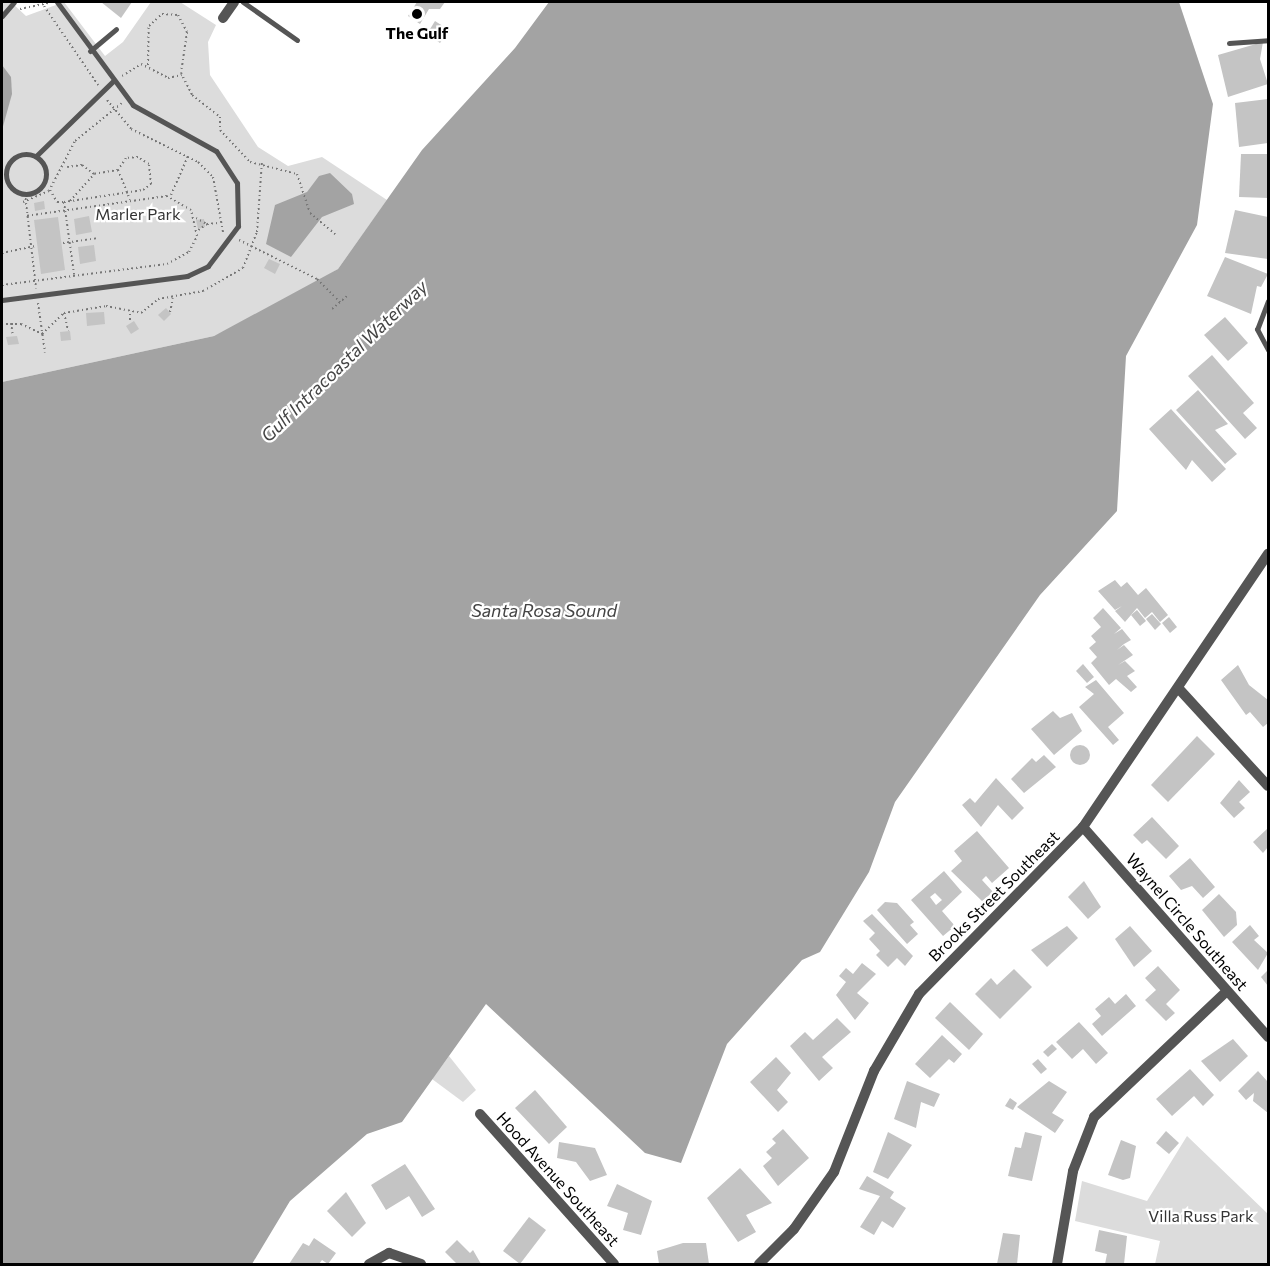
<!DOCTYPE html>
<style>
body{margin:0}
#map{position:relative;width:1270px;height:1266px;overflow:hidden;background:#fff;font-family:Commissioner,sans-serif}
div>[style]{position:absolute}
.green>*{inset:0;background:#dcdcdc}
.water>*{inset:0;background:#a3a3a3}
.building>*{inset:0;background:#c4c4c4}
.round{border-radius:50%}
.path>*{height:2px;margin-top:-1px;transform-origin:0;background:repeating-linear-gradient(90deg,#777 0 1.5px,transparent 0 4.5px)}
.lane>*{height:5px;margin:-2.5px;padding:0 2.5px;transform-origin:2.5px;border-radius:2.5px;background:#555}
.lane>.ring{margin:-2.5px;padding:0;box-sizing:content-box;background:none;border:5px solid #555;border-radius:50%}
.street>*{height:10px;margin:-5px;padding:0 5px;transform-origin:5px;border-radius:5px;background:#555}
.dots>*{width:16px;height:16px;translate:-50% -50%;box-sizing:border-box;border:3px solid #fff;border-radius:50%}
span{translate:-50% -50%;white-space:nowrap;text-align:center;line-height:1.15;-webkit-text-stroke:4.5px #fff;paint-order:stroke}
.poi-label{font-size:16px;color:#000;font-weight:700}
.park-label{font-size:16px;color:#333}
.street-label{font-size:16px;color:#000}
.water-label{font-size:18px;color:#444;font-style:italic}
.frame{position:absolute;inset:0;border:3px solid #000;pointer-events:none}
</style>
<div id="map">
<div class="green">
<div style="clip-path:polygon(2px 2px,11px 2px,26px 16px,64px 2px,105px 56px,123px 42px,151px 2px,180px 2px,216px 25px,208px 42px,210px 75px,258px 147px,288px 166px,322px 157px,387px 200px,338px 269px,278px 306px,214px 336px,2px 382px)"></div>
<div style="clip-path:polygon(449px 1056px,476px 1090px,463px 1102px,432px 1079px)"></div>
<div style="clip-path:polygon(1187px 1136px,1268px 1214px,1268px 1264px,1155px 1264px,1160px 1241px,1075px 1221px,1082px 1181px,1147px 1201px)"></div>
</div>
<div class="water">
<div style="clip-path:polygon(549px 2px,1179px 2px,1213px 104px,1197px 225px,1126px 356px,1117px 511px,1040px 595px,895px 802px,869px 872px,820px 952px,802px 960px,727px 1044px,681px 1163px,645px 1153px,486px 1004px,402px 1122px,367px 1134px,290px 1201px,252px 1264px,2px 1264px,2px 382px,214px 336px,338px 269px,422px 150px,515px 48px)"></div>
<div style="clip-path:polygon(2px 65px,11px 77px,12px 94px,2px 130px)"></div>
<div style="clip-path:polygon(330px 173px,352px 194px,354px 204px,322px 217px,291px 257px,266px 244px,275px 205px,307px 192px,319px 176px)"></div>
</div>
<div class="building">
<div style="clip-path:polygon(101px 2px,132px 2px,121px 18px)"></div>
<div style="clip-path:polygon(417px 2px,445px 2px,440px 9px,429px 9px,420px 24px,408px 16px)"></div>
<div style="clip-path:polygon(435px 21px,449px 30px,440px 43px,427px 34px)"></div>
<div style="clip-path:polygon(1263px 42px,1260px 59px,1268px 84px,1228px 97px,1218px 55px)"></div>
<div style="clip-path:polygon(1268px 99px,1268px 143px,1239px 147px,1235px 103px)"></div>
<div style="clip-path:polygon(1241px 154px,1268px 154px,1268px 198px,1239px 197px)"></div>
<div style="clip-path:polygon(44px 201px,45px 209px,35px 211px,34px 203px)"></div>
<div style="clip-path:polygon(1235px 210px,1268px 217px,1268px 259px,1225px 253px)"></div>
<div style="clip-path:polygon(89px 216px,92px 232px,76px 235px,74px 219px)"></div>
<div style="clip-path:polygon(58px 217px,65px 270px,41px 274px,34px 220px)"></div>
<div style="clip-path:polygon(204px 219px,205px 227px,198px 229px,196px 220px)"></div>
<div style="clip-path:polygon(94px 245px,96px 261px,80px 264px,78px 247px)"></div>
<div style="clip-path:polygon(1225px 257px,1268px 274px,1261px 287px,1257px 286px,1251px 314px,1207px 296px)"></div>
<div style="clip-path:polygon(269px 259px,280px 264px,275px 274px,264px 268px)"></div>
<div style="clip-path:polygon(166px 308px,171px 314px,164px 321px,158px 315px)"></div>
<div style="clip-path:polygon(104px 312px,105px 324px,87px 326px,86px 313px)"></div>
<div style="clip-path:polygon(1225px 317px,1248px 343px,1228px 361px,1204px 335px)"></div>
<div style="clip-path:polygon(134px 321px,139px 329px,131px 334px,126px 326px)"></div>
<div style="clip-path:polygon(70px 331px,71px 340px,61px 341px,60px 332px)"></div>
<div style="clip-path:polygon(17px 336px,19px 344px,8px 345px,6px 337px)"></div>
<div style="clip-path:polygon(1212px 355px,1254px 403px,1243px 413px,1257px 428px,1245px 439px,1188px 376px)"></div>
<div style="clip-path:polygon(1198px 390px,1228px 424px,1215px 430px,1237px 454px,1225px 464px,1176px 410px)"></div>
<div style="clip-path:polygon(1171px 409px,1226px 469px,1212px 482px,1192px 460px,1186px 470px,1149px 429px)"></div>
<div style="clip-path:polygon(1115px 580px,1121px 587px,1127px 582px,1138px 595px,1146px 588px,1168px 615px,1160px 622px,1152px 612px,1145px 618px,1137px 608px,1125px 622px,1115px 611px,1122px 606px,1115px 610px,1098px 591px)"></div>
<div style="clip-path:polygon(1103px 608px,1121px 628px,1114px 634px,1122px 629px,1131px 640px,1124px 644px,1117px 650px,1124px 645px,1133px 655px,1118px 665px,1125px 661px,1135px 671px,1127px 676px,1137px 687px,1131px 692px,1116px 679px,1109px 685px,1091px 663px,1097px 657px,1089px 648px,1096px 642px,1091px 636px,1101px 627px,1093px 618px)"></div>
<div style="clip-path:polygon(1137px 610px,1146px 621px,1140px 626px,1131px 615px)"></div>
<div style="clip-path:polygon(1152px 614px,1161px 624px,1155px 630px,1146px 619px)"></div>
<div style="clip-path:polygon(1169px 617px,1177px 627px,1170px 633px,1162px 623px)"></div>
<div style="clip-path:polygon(1083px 664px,1094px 677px,1087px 683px,1076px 671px)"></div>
<div style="clip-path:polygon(1238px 665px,1249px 685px,1268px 700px,1268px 723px,1263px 727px,1250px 712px,1246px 715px,1221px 680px)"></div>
<div style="clip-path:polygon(1096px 680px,1124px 713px,1108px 727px,1119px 740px,1113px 745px,1079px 707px,1094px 694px,1085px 687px)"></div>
<div style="clip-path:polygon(1053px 711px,1060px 718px,1072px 713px,1082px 731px,1054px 755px,1031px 729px)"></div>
<div style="clip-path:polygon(1197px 736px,1215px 754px,1168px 802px,1151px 785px)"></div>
<div class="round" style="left:1070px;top:745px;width:20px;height:20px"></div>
<div style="clip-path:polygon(1044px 755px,1056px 767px,1024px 793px,1011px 779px,1032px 758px,1036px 762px)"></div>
<div style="clip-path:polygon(996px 778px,1024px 808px,1012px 820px,998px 805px,981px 827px,962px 805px,970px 798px,975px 803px)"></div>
<div style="clip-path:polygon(1239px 780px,1250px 792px,1239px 802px,1245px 808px,1234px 818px,1220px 803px)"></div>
<div style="clip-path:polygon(1152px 817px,1179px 846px,1166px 859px,1147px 840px,1142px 844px,1133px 835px)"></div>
<div style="clip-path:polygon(1267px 829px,1268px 847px,1263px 853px,1253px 842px)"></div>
<div style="clip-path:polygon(977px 831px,1009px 868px,992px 883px,986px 876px,982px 880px,993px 892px,982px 901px,951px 871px,962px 861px,954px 851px)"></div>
<div style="clip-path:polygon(1190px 858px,1215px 887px,1203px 898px,1192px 886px,1181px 890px,1169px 876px)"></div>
<div style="clip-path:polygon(evenodd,944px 871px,962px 892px,942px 911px,955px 926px,943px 936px,911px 900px,944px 871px,935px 893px,942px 900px,936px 905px,930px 897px,935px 893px)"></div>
<div style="clip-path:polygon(1084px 881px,1101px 907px,1088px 919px,1068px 897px)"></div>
<div style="clip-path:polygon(1219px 894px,1236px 912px,1237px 925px,1224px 937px,1202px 910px)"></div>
<div style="clip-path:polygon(885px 902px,897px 903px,914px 922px,910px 925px,918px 934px,907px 944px,877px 910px)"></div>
<div style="clip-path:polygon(872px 914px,913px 956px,905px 966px,897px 958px,888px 967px,876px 955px,880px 951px,869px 939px,875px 933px,863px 921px)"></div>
<div style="clip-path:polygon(1250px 925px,1259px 936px,1254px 940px,1268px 953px,1258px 970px,1232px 942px)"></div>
<div style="clip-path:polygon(1067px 926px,1078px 938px,1047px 967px,1031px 950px)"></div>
<div style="clip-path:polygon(1130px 926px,1152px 951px,1134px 967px,1115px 939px)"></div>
<div style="clip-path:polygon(862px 963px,876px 974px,857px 993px,869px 1003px,855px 1020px,836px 995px,846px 982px,839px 976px,846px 968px,853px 974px)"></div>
<div style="clip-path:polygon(1158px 966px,1180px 990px,1166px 1004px,1175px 1013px,1166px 1021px,1145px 1000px,1156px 990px,1145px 978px)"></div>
<div style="clip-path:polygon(1014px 969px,1032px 987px,1000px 1019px,975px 994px,991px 978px,997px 985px)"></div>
<div style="clip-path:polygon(1268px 970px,1268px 986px,1261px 977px)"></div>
<div style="clip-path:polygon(1126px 994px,1136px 1006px,1102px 1036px,1092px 1024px,1101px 1016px,1095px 1009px,1109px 997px,1115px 1004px)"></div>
<div style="clip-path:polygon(950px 1002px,983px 1034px,969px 1050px,935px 1018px)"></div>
<div style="clip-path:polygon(837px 1018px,851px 1032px,822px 1057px,833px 1068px,819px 1081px,790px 1046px,805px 1032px,813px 1040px)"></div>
<div style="clip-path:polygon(1079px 1022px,1108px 1053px,1096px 1064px,1083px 1049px,1072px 1059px,1056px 1042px)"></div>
<div style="clip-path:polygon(942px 1035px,962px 1054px,954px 1063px,949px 1059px,930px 1078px,915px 1064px)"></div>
<div style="clip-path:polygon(1233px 1039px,1248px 1056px,1220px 1082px,1201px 1061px)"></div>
<div style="clip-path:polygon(1052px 1044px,1057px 1049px,1048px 1057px,1043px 1052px)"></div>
<div style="clip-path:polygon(776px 1057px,791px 1073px,777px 1090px,788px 1102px,778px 1112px,750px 1082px)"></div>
<div style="clip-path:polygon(1038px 1059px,1047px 1069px,1041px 1074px,1032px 1064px)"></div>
<div style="clip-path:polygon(1190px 1069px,1214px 1095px,1203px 1106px,1194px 1096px,1172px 1116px,1156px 1099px)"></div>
<div style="clip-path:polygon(1258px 1071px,1268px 1082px,1268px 1113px,1253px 1101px,1254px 1093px,1246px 1100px,1238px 1091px)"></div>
<div style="clip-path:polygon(907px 1081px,940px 1094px,934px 1107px,921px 1102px,916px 1128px,894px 1119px)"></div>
<div style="clip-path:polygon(1049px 1081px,1067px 1092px,1052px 1113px,1064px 1120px,1055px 1133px,1017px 1107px)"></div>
<div style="clip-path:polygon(535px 1090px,567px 1127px,549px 1144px,515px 1108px)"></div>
<div style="clip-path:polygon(1010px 1098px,1017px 1103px,1013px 1110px,1005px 1106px)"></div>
<div style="clip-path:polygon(783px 1129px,809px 1158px,778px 1186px,763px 1166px,772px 1158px,766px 1152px,776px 1143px,772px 1139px)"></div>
<div style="clip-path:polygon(1166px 1131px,1179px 1143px,1169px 1154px,1156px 1143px)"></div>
<div style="clip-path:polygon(888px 1132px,912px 1145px,888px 1179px,873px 1172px)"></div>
<div style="clip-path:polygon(1025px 1132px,1042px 1136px,1032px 1181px,1008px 1176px,1015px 1147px,1021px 1148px)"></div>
<div style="clip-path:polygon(1121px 1140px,1136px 1146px,1130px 1178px,1123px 1180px,1108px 1175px)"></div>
<div style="clip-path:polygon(559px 1142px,595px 1148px,607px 1175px,590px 1181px,576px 1162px,557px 1158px)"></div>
<div style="clip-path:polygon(405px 1164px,435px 1209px,422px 1217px,409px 1196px,386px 1210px,371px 1185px)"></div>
<div style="clip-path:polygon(740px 1168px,772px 1203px,746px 1215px,756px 1232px,738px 1242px,707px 1198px)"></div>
<div style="clip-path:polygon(867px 1176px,894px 1192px,890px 1198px,906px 1208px,893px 1228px,882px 1221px,874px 1235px,860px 1227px,880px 1196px,859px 1189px)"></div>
<div style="clip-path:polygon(617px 1184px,652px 1201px,641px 1235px,623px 1230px,628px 1213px,607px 1206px)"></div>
<div style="clip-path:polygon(346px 1192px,366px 1223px,352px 1237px,327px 1211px)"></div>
<div style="clip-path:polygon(529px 1217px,546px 1230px,520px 1264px,503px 1251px)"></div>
<div style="clip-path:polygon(1099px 1230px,1127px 1236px,1124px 1264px,1105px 1264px,1107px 1254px,1095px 1251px)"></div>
<div style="clip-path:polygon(1003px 1233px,1020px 1235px,1017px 1264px,997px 1264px)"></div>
<div style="clip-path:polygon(314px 1238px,336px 1253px,328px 1264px,322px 1260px,319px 1264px,289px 1264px,303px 1243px,309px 1246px)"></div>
<div style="clip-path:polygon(457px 1240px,470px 1253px,473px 1250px,481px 1264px,457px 1264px,445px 1252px)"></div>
<div style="clip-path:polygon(683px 1243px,706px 1243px,709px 1264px,659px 1264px,657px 1251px)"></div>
</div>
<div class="path">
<div style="left:44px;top:6px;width:96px;rotate:55.6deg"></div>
<div style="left:20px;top:9px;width:30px;rotate:-12deg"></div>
<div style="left:148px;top:65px;width:39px;rotate:-89deg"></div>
<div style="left:149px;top:26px;width:18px;rotate:-43deg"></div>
<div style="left:162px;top:14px;width:16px;rotate:4deg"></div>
<div style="left:178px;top:15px;width:19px;rotate:62deg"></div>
<div style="left:187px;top:32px;width:41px;rotate:98.3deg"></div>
<div style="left:181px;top:73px;width:25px;rotate:63deg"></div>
<div style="left:192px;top:95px;width:36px;rotate:38deg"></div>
<div style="left:220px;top:117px;width:13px;rotate:90deg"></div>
<div style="left:220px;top:130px;width:44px;rotate:46.8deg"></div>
<div style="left:250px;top:162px;width:49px;rotate:14.3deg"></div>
<div style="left:297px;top:174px;width:41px;rotate:71.6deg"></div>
<div style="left:310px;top:213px;width:33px;rotate:40deg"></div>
<div style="left:122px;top:76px;width:22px;rotate:-32deg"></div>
<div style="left:141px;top:64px;width:30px;rotate:27deg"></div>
<div style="left:168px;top:78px;width:14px;rotate:-12deg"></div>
<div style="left:107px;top:100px;width:38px;rotate:50deg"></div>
<div style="left:131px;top:129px;width:75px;rotate:26.2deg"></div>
<div style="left:198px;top:162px;width:21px;rotate:45deg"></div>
<div style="left:213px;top:177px;width:56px;rotate:79.7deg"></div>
<div style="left:118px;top:170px;width:32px;rotate:68deg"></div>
<div style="left:50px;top:190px;width:14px;rotate:60deg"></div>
<div style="left:57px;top:202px;width:7px"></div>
<div style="left:64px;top:202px;width:80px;rotate:-8.6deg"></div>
<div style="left:143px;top:190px;width:10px;rotate:-37deg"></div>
<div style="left:151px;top:184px;width:20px;rotate:-96deg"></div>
<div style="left:149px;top:164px;width:13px;rotate:-148deg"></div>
<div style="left:138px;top:157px;width:12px;rotate:175deg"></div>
<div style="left:126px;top:158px;width:14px;rotate:124deg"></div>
<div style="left:118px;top:170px;width:24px;rotate:171deg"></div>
<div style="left:94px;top:174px;width:15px;rotate:-143deg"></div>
<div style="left:82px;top:165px;width:15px;rotate:172deg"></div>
<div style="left:25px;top:194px;width:95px;rotate:83.3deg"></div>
<div style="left:171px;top:195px;width:43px;rotate:-66.4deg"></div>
<div style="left:70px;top:201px;width:36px;rotate:-48deg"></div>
<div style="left:23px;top:202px;width:28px;rotate:-23deg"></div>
<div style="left:49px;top:191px;width:56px;rotate:-62.5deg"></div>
<div style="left:75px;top:141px;width:60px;rotate:-39deg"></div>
<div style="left:64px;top:202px;width:73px;rotate:82.1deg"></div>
<div style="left:196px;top:218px;width:13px;rotate:29deg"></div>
<div style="left:207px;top:224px;width:12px;rotate:145deg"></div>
<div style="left:207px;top:224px;width:11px;rotate:-5deg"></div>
<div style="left:239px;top:240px;width:87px;rotate:26.6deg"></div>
<div style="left:317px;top:279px;width:33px;rotate:45deg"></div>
<div style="left:63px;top:243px;width:35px;rotate:-8deg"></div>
<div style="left:2px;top:253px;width:35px;rotate:-12deg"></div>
<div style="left:2px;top:285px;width:166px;rotate:-7.3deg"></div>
<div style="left:167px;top:264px;width:25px;rotate:-29deg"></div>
<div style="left:189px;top:252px;width:18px;rotate:-63deg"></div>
<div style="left:197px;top:236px;width:27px;rotate:-103deg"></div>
<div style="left:191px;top:210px;width:28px;rotate:-150deg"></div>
<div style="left:167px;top:196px;width:143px;rotate:172deg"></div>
<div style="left:38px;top:303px;width:50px;rotate:82deg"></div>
<div style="left:332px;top:309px;width:21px;rotate:-41deg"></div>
<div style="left:170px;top:312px;width:14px;rotate:-78deg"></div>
<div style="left:64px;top:313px;width:18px;rotate:77deg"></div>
<div style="left:130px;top:314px;width:9px;rotate:90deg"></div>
<div style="left:11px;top:323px;width:13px;rotate:81deg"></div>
<div style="left:2px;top:324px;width:19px"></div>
<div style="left:21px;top:324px;width:23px;rotate:25deg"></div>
<div style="left:42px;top:334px;width:30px;rotate:-44deg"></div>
<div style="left:64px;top:313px;width:43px;rotate:-9.5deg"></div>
<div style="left:106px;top:306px;width:36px;rotate:11deg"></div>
<div style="left:141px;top:313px;width:22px;rotate:-39deg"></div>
<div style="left:158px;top:299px;width:46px;rotate:-10.1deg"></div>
<div style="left:203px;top:291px;width:46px;rotate:-29.9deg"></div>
<div style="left:243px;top:268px;width:39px;rotate:-69deg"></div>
<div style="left:257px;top:232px;width:71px;rotate:-86deg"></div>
</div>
<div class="lane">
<div style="left:243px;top:2px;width:66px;rotate:35.1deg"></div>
<div style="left:2px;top:16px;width:18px;rotate:-49deg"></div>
<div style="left:1229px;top:43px;width:39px;rotate:-4deg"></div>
<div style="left:90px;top:51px;width:34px;rotate:-40deg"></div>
<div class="ring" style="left:6px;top:154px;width:35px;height:35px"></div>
<div style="left:36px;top:156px;width:107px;rotate:-44.2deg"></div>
<div style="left:2px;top:300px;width:187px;rotate:-7.4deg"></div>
<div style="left:187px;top:276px;width:23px;rotate:-25deg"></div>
<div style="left:208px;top:266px;width:50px;rotate:-53.1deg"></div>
<div style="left:238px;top:226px;width:43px;rotate:-91.3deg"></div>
<div style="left:237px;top:183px;width:38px;rotate:-123deg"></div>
<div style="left:216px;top:151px;width:95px;rotate:-151deg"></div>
<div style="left:133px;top:105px;width:128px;rotate:-126.4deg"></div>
<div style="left:1268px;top:301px;width:30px;rotate:111deg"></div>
<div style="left:1257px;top:329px;width:24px;rotate:62deg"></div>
</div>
<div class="street">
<div style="left:223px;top:18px;width:19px;rotate:-55deg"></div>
<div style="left:1180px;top:690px;width:130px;rotate:47.5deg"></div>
<div style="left:1083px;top:827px;width:280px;rotate:48.6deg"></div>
<div style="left:480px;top:1114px;width:201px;rotate:48.2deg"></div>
<div style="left:369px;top:1264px;width:23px;rotate:-29deg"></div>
<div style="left:389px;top:1253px;width:34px;rotate:19deg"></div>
<div style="left:759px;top:1264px;width:49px;rotate:-45deg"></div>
<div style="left:794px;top:1229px;width:70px;rotate:-54.9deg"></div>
<div style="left:834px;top:1172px;width:109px;rotate:-68.4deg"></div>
<div style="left:874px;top:1071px;width:89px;rotate:-59.7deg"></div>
<div style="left:919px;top:994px;width:234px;rotate:-45.5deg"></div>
<div style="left:1083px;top:827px;width:330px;rotate:-55.9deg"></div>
<div style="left:1057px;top:1264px;width:94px;rotate:-80.2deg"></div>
<div style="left:1073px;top:1171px;width:58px;rotate:-68.7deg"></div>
<div style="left:1094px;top:1117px;width:183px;rotate:-43.5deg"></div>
</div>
<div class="dots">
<div style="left:417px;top:14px;background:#000"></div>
</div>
<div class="poi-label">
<span style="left:417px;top:33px">The Gulf</span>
</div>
<div class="park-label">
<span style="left:138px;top:214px">Marler Park</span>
<span style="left:1201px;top:1216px">Villa Russ Park</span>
</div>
<div class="street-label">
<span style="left:994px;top:896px;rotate:-45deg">Brooks Street Southeast</span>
<span style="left:1187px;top:922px;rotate:49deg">Waynel Circle Southeast</span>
<span style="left:558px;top:1179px;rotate:48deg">Hood Avenue Southeast</span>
</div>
<div class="water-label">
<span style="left:344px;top:361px;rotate:-44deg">Gulf Intracoastal Waterway</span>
<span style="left:544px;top:610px">Santa Rosa Sound</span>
</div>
<div class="frame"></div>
</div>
